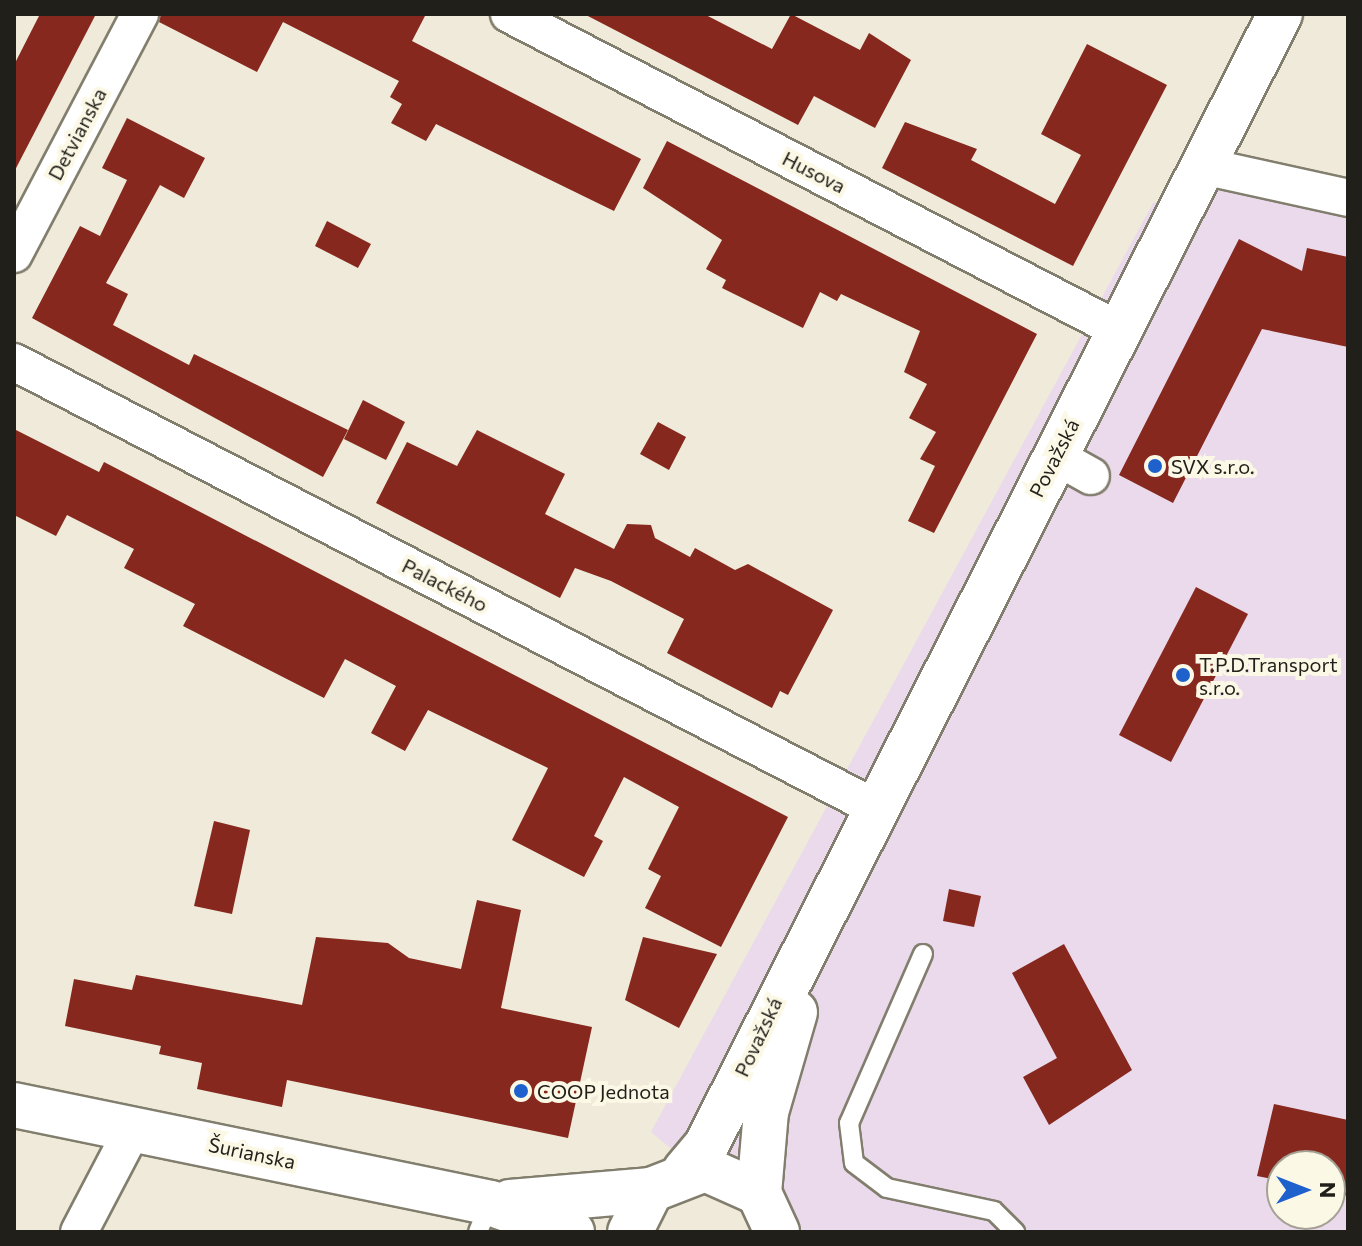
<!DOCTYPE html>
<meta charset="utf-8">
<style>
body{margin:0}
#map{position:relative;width:1362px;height:1246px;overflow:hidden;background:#efead9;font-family:Commissioner,sans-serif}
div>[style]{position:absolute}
.industrial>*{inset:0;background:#ebdaec}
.building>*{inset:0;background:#86281e}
.roads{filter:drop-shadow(2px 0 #827e6e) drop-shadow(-2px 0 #827e6e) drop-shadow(0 2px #827e6e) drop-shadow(0 -2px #827e6e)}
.service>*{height:18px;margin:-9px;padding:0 9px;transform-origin:9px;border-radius:9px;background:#fff}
.minor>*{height:36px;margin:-18px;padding:0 18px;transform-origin:18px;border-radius:18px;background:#fff}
.tertiary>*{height:44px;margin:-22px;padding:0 22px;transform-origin:22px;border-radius:22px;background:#fff}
.primary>*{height:44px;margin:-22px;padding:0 22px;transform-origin:22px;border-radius:22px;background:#fff}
.dots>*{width:22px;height:22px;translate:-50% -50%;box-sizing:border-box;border:4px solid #fcf8e6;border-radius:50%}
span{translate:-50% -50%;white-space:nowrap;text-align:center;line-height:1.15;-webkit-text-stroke:8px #fcf8e6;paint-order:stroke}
.street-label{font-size:20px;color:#211f19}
.poi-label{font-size:20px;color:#211f19}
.left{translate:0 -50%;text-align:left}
.frame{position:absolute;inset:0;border:16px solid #211f19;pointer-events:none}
.north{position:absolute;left:1266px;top:1150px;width:80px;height:80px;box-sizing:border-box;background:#fcf8e6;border:2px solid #a4a194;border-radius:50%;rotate:90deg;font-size:22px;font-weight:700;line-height:32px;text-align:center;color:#211f19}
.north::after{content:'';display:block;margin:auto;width:28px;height:36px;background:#1e61cd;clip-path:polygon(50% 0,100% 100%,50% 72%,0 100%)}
</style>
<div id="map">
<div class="industrial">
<div style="clip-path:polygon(evenodd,1217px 187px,1348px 218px,1348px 1232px,772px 1232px,651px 1132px,1153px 203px,1217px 187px,1282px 1166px,1330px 1166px,1330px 1214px,1282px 1214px,1282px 1166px)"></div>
</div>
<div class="building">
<div style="clip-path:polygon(40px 14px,96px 14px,14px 172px,14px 65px)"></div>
<div style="clip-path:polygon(161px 14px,426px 14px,412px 41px,641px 159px,614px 211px,436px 124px,426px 141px,391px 123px,402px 104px,390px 97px,399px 81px,283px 22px,257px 72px,159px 22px)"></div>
<div style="clip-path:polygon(584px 14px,704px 14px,772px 49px,791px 14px,860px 50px,869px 33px,911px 60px,875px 128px,814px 96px,798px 125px)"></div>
<div style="clip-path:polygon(1087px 44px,1167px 85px,1073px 266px,882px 168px,905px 122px,977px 149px,971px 160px,1055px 204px,1081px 155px,1041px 134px)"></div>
<div style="clip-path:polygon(127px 118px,205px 158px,184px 198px,160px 185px,106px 283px,128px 294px,113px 325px,189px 365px,194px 354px,348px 430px,323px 477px,32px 318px,80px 226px,100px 236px,127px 180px,102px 168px)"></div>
<div style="clip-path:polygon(667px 141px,1037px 334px,934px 533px,908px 521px,935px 466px,920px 459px,936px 432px,909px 418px,927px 384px,904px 372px,920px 331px,841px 294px,837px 301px,820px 292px,803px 328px,722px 288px,726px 280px,706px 269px,722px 240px,643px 188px)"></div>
<div style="clip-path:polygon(327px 221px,371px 244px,358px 268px,315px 246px)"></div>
<div style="clip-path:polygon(1239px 239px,1302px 271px,1307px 248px,1348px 257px,1348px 347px,1262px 329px,1173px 503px,1119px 475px)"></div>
<div style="clip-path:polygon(363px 400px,405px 422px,386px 460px,344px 439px)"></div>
<div style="clip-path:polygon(658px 422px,686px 437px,669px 470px,640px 454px)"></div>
<div style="clip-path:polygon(14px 429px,99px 472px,104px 462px,788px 817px,721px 947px,645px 908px,661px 876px,648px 869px,679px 807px,624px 777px,594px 836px,603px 841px,584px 877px,512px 840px,548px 768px,428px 710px,405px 751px,371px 733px,396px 686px,345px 659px,324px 698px,183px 626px,195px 604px,124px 568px,134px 549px,67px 515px,56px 536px,14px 515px)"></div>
<div style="clip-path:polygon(477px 430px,565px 474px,545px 514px,614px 549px,627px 524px,651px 525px,655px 538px,690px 557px,695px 548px,735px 570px,748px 564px,833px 610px,788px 695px,780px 691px,772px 708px,667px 653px,684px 619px,611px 581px,575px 568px,560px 598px,376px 503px,407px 442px,457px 466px)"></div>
<div style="clip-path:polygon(1196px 587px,1248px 614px,1171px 762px,1119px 735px)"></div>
<div style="clip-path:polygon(214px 821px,250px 830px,232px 914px,194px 906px)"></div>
<div style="clip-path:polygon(949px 889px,981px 896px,974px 927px,943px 921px)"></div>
<div style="clip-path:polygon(477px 900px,521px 910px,501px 1008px,592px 1027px,568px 1138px,287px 1080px,282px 1107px,197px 1089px,202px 1063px,159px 1054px,161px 1046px,65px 1026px,74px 979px,132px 990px,136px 975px,302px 1005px,316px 937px,388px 943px,409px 958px,461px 969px)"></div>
<div style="clip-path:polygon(643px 937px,717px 954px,679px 1028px,625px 1000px)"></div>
<div style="clip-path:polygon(1064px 944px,1132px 1070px,1049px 1125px,1023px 1077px,1057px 1058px,1012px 973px)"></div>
<div style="clip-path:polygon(1274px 1104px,1348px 1120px,1348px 1196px,1330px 1192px,1330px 1166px,1282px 1166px,1282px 1181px,1257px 1176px)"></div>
</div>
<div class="roads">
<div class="service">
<div style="left:923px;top:954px;width:184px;rotate:113.6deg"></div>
<div style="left:849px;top:1123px;width:40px;rotate:82.9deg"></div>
<div style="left:854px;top:1163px;width:41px;rotate:37.1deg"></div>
<div style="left:887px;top:1188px;width:109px;rotate:12.1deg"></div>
<div style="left:994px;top:1211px;width:30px;rotate:45deg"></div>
<div style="left:478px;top:1232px;width:31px;rotate:-68deg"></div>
</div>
<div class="minor">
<div style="left:509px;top:14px;width:687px;rotate:27.39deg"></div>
<div style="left:1203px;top:166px;width:148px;rotate:12.4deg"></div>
<div style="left:14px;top:254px;width:271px;rotate:-62.3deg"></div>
<div style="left:14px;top:362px;width:971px;rotate:27.36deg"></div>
<div style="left:1055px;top:456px;width:41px;rotate:29.1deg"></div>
<div style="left:79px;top:1232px;width:119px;rotate:-62.4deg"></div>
</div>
<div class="tertiary">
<div style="left:14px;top:1105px;width:486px;rotate:11.6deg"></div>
<div style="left:490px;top:1203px;width:87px;rotate:19.5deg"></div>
<div style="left:510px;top:1202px;width:142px;rotate:-4.9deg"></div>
</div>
<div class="primary">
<div style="left:685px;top:1171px;width:33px;rotate:-50deg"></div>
<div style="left:706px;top:1146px;width:1269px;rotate:-63.11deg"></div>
<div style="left:759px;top:1193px;width:81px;rotate:-85.1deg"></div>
<div style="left:766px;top:1112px;width:104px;rotate:-73.8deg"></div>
<div style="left:630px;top:1232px;width:47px;rotate:-63.4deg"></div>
<div style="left:651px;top:1190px;width:58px;rotate:-21.3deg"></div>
<div style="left:705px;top:1169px;width:59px;rotate:24deg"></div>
<div style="left:759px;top:1193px;width:43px;rotate:65.2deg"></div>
</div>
</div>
<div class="dots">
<div style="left:1155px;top:466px;background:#1e61cd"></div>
<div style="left:1183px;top:675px;background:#1e61cd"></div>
<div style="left:521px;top:1091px;background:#1e61cd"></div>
</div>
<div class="street-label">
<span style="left:77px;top:134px;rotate:-62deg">Detvianska</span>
<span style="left:814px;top:172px;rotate:27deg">Husova</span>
<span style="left:1054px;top:458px;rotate:-63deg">Považská</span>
<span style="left:445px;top:585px;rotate:27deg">Palackého</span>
<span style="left:758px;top:1037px;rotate:-65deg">Považská</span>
<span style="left:252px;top:1153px;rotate:12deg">Šurianska</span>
</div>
<div class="poi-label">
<span class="left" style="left:1171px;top:466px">SVX s.r.o.</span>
<span class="left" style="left:1199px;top:676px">T.P.D.Transport<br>s.r.o.</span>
<span class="left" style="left:537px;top:1091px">COOP Jednota</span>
</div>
<div class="frame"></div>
<div class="north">N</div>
</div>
